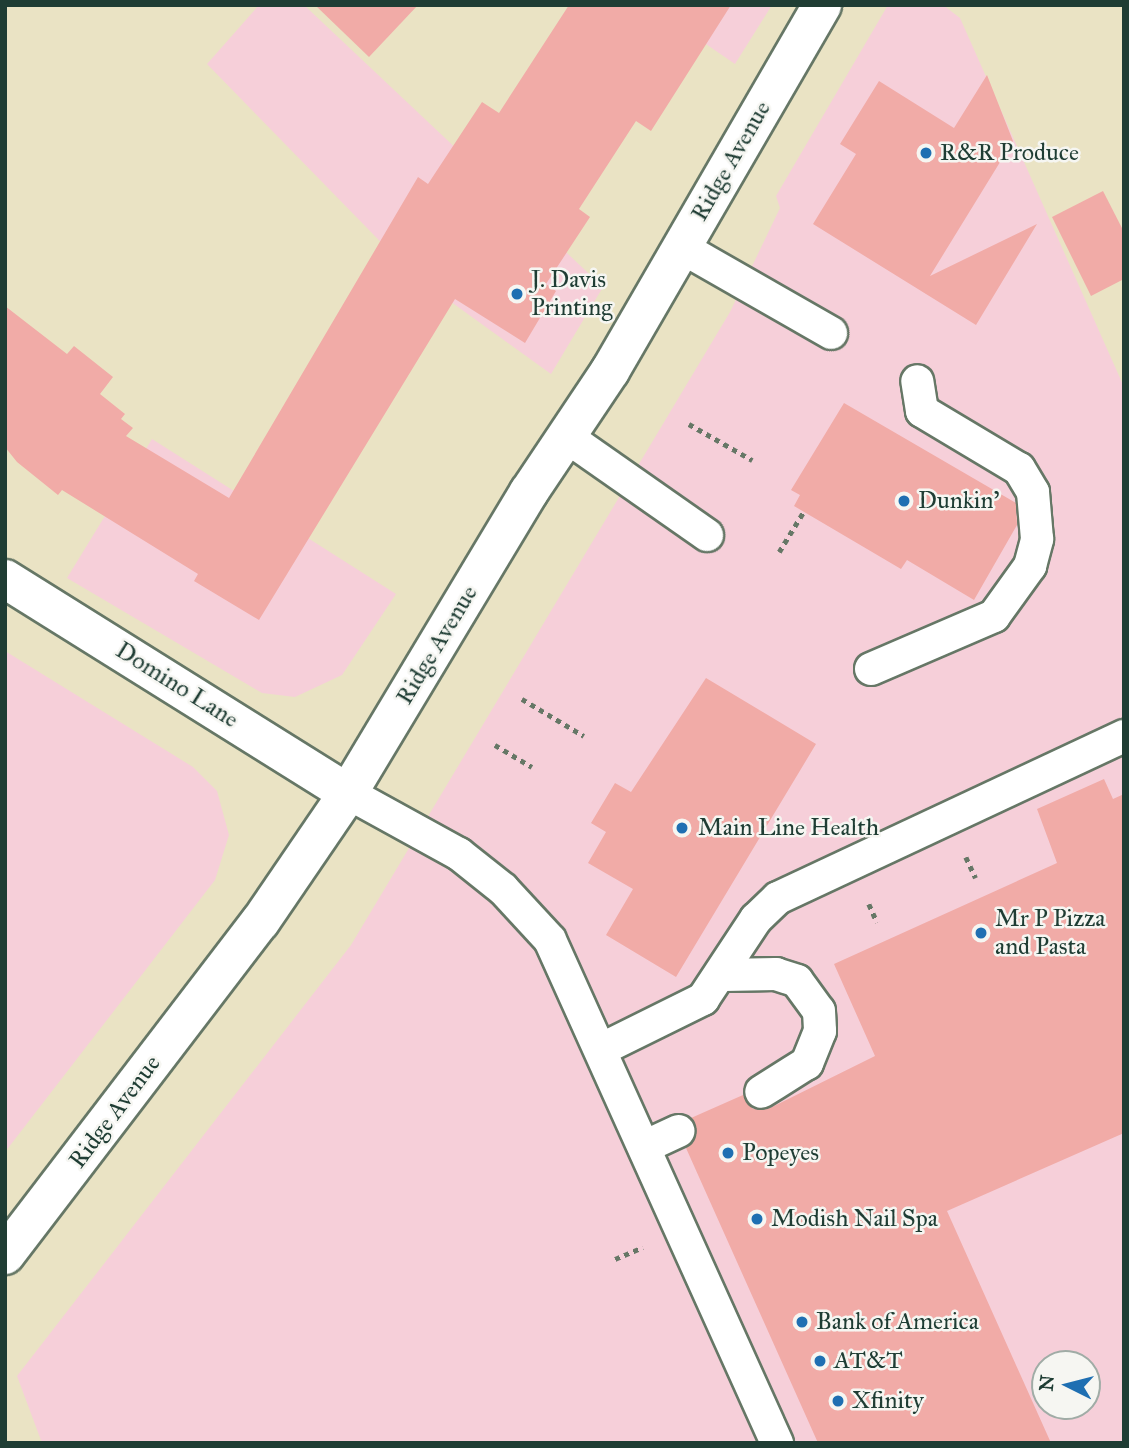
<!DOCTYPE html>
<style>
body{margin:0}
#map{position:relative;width:1129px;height:1448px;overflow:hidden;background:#eae3c4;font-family:"IM FELL Great Primer",serif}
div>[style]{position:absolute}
.built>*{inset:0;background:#f6cfd9}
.building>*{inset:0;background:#f1aba7}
.path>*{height:4.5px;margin-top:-2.25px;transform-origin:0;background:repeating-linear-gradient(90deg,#676 0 5px,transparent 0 10px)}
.roads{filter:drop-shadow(2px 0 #676) drop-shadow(-2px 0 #676) drop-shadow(0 2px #676) drop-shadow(0 -2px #676)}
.lane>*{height:32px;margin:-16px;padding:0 16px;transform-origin:16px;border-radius:16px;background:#fff}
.street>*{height:38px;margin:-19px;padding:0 19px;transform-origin:19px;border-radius:19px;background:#fff}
.secondary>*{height:38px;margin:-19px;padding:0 19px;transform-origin:19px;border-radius:19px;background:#fff}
.dots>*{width:19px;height:19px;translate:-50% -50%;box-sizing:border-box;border:4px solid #f6f6f2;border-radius:50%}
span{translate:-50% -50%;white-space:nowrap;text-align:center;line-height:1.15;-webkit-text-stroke:5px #f6f6f2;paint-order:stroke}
.poi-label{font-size:24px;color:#1f3d34}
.left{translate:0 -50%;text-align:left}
.street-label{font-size:24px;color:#1f3d34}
.frame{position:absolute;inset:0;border:7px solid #1f3d34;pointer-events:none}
.north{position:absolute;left:1031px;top:1350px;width:70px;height:70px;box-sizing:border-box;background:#f6f6f2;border:2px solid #a0aca6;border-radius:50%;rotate:276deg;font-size:19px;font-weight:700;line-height:28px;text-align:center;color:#1f3d34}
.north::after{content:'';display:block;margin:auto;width:24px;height:32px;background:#1f6fb2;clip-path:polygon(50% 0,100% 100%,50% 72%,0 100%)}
</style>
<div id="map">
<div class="built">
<div style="clip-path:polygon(259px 5px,304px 5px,603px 287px,551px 374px,411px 273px,207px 64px)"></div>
<div style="clip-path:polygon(649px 5px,772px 5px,735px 64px)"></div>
<div style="clip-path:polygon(evenodd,888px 5px,943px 5px,960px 18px,1124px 387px,1124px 1443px,42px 1443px,17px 1376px,351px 945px,730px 312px,780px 208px,776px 196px,888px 5px,1045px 1364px,1087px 1364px,1087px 1406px,1045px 1406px,1045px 1364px)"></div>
<div style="clip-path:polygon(152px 439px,396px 594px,342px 675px,295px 697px,262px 693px,67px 578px)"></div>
<div style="clip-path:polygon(5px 651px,193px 767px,217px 791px,229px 835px,215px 880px,5px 1152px)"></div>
</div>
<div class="building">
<div style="clip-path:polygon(315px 5px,418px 5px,369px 57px)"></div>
<div style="clip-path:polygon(569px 5px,731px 5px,651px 131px,636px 121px,579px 209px,590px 217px,546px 284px,556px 291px,525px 343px,455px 299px,259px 620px,194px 581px,198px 574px,62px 490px,58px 495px,17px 462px,5px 447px,5px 306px,67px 354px,74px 346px,113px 377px,100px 394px,125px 414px,121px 419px,133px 428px,126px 436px,229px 498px,418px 177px,428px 184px,482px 102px,499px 113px)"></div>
<div style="clip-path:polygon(987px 75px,1013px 141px,930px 276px,1037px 224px,976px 325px,813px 224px,856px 154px,840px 144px,879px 81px,954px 128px)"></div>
<div style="clip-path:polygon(1103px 191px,1124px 232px,1124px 279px,1091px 296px,1052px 217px)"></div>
<div style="clip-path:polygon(844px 403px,1016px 503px,1017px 525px,974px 600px,907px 560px,901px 569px,794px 506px,800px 495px,791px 490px)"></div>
<div style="clip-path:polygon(706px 678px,816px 744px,676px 977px,606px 935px,633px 889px,588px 863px,606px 832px,591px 823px,615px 783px,631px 792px)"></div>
<div style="clip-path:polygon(1104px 779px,1113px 799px,1124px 794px,1124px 1133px,947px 1211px,1051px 1443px,818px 1443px,686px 1148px,696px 1133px,691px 1118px,743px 1095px,753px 1109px,770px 1108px,875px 1056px,834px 964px,1057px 863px,1037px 809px)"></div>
</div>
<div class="path">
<div style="left:689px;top:424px;width:73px;rotate:29.7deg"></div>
<div style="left:779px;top:552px;width:48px;rotate:-58.6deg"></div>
<div style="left:522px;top:699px;width:72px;rotate:30.8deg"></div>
<div style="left:495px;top:745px;width:43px;rotate:30.7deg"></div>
<div style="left:966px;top:857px;width:23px;rotate:65deg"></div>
<div style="left:869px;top:904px;width:20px;rotate:66deg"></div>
<div style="left:615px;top:1259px;width:30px;rotate:-23deg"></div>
</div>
<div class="roads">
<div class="lane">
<div style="left:681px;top:247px;width:173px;rotate:29.8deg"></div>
<div style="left:567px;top:437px;width:171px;rotate:35deg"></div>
<div style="left:871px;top:669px;width:134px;rotate:-23.3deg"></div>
<div style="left:994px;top:616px;width:62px;rotate:-54.2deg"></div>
<div style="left:1030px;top:566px;width:28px;rotate:-75deg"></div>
<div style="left:1037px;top:539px;width:47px;rotate:-94.9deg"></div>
<div style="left:1033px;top:492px;width:27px;rotate:-121deg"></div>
<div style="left:1019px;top:469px;width:113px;rotate:-149.1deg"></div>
<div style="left:922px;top:411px;width:30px;rotate:-99deg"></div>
<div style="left:348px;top:793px;width:127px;rotate:28.8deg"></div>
<div style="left:459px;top:854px;width:56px;rotate:38.5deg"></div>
<div style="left:503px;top:889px;width:69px;rotate:47.3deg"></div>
<div style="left:550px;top:940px;width:552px;rotate:65.71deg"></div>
<div style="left:724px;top:975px;width:52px;rotate:-1.1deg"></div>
<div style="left:776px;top:974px;width:22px;rotate:18deg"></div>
<div style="left:797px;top:981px;width:37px;rotate:54deg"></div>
<div style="left:819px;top:1011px;width:20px;rotate:87deg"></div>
<div style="left:820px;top:1031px;width:35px;rotate:112deg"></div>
<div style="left:807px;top:1063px;width:54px;rotate:147.8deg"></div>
<div style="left:602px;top:1049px;width:113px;rotate:-26.3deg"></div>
<div style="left:703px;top:999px;width:96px;rotate:-56.5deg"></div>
<div style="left:756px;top:919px;width:30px;rotate:-44deg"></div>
<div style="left:778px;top:898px;width:382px;rotate:-25.1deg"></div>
<div style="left:644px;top:1147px;width:38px;rotate:-25deg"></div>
</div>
<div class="street">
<div style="left:5px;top:579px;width:404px;rotate:32deg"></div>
</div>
<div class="secondary">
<div style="left:5px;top:1255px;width:419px;rotate:-52.6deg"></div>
<div style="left:260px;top:922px;width:156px;rotate:-55.7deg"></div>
<div style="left:348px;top:793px;width:351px;rotate:-59deg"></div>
<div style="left:529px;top:492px;width:146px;rotate:-56.2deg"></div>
<div style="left:610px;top:371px;width:423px;rotate:-59.9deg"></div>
</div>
</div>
<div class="dots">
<div style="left:926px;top:153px;background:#1f6fb2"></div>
<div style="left:517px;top:294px;background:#1f6fb2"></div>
<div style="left:904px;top:501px;background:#1f6fb2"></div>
<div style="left:682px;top:828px;background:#1f6fb2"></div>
<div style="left:981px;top:933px;background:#1f6fb2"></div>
<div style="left:728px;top:1153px;background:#1f6fb2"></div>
<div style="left:757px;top:1219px;background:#1f6fb2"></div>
<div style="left:802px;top:1322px;background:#1f6fb2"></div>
<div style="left:820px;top:1361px;background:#1f6fb2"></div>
<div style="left:838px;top:1401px;background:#1f6fb2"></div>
</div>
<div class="poi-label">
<span class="left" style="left:940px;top:153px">R&amp;R Produce</span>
<span class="left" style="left:531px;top:294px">J. Davis<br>Printing</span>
<span class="left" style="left:918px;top:501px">Dunkin'</span>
<span class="left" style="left:698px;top:828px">Main Line Health</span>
<span class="left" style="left:995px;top:933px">Mr P Pizza<br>and Pasta</span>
<span class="left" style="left:742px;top:1153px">Popeyes</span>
<span class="left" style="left:771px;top:1219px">Modish Nail Spa</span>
<span class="left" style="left:816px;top:1322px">Bank of America</span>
<span class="left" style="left:834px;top:1361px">AT&amp;T</span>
<span class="left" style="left:852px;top:1401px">Xfinity</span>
</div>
<div class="street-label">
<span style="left:731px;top:161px;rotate:-60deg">Ridge Avenue</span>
<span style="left:437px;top:645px;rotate:-59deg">Ridge Avenue</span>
<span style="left:177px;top:685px;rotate:32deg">Domino Lane</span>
<span style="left:115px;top:1112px;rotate:-53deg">Ridge Avenue</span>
</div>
<div class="frame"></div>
<div class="north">N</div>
</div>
